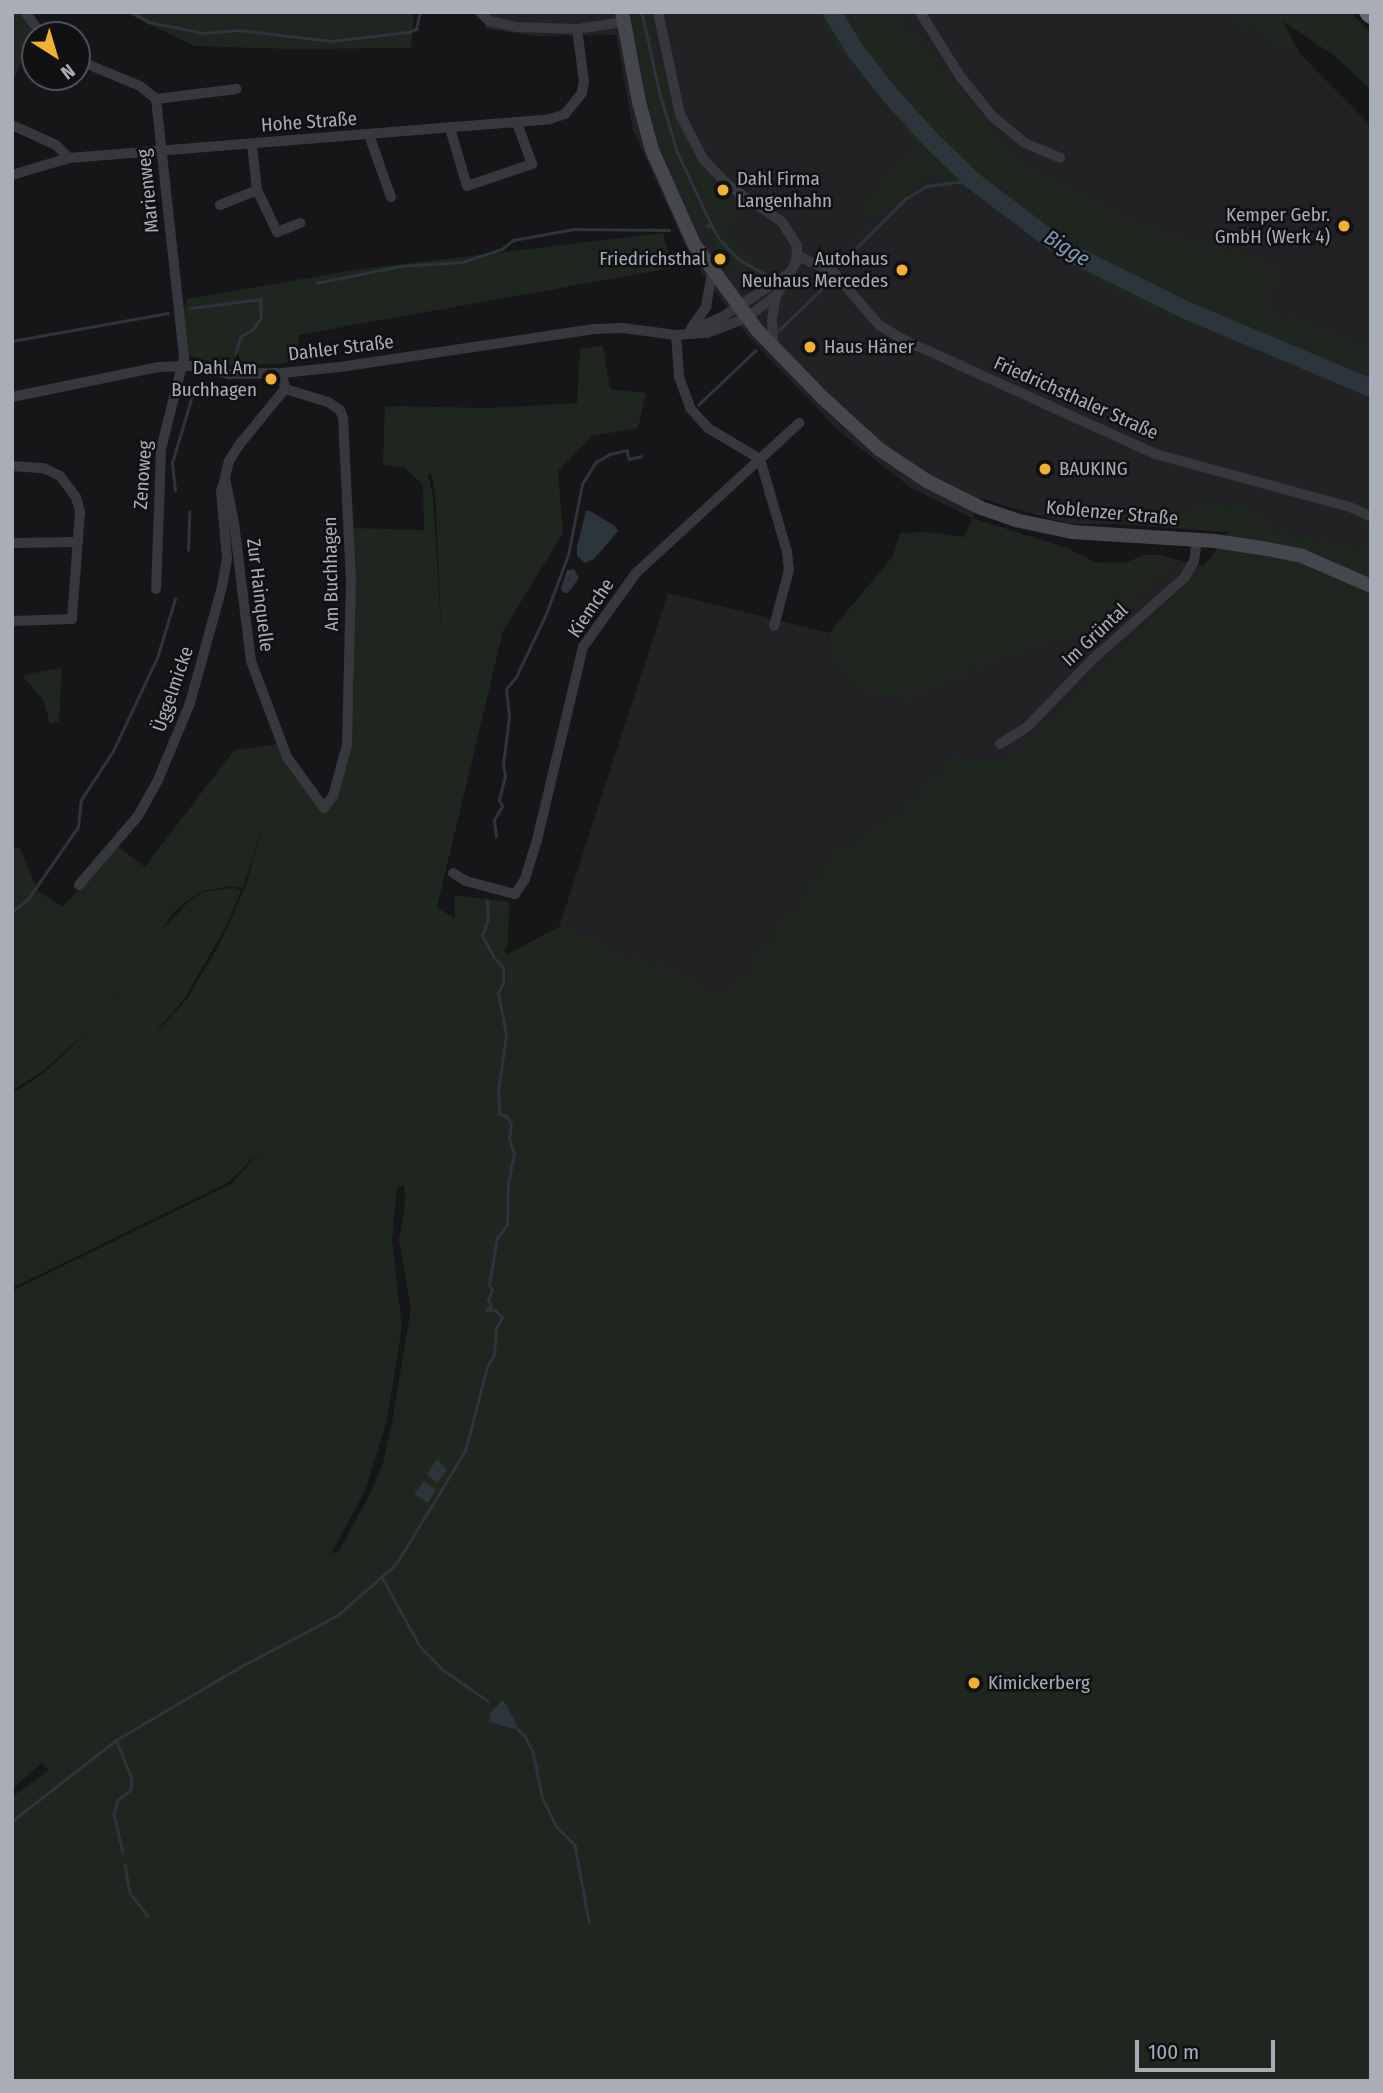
<!DOCTYPE html>
<meta charset="utf-8">
<style>
body{margin:0}
#map{position:relative;width:1383px;height:2093px;overflow:hidden;background:#161618;font-family:"Fira Sans Condensed",sans-serif}
div>[style]{position:absolute}
.built>*{inset:0;background:#222225}
.green>*{inset:0;background:#1e261f}
.water>*{inset:0;background:#2c353c}
.stream>*{height:2.5px;margin:-1.25px;padding:0 1.25px;transform-origin:1.25px;border-radius:1.25px;background:#2c353c}
.river>*{height:18px;margin:-9px;padding:0 9px;transform-origin:9px;border-radius:9px;background:#2c353c}
.minor>*{height:10px;margin:-5px;padding:0 5px;transform-origin:5px;border-radius:5px;background:#37383d}
.secondary>*{height:14px;margin:-7px;padding:0 7px;transform-origin:7px;border-radius:7px;background:#45474d}
.motorway>*{height:18px;margin:-9px;padding:0 9px;transform-origin:9px;border-radius:9px;background:#63666e}
.dots>*{width:19px;height:19px;translate:-50% -50%;box-sizing:border-box;border:4px solid #111113;border-radius:50%}
span{translate:-50% -50%;white-space:nowrap;text-align:center;line-height:1.15;-webkit-text-stroke:5px #111113;paint-order:stroke}
.street-label{font-size:19px;color:#a8adb8}
.poi-label{font-size:19px;color:#a8adb8}
.left{translate:0 -50%;text-align:left}
.right{translate:-100% -50%;text-align:right}
.water-label{font-size:21px;color:#7f9bb3;font-style:italic}
.frame{position:absolute;inset:0;border:14px solid #a8adb8;pointer-events:none}
.north{position:absolute;left:21px;top:21px;width:70px;height:70px;box-sizing:border-box;background:#111113;border:2px solid #4d4f55;border-radius:50%;rotate:143deg;font-size:19px;font-weight:700;line-height:28px;text-align:center;color:#a8adb8}
.north::after{content:'';display:block;margin:auto;width:24px;height:32px;background:#f2b134;clip-path:polygon(50% 0,100% 100%,50% 72%,0 100%)}
.scale{position:absolute;left:1135px;top:2040px;width:140px;height:32px;box-sizing:border-box;border:4px solid #a8adb8;border-top:0;padding-left:9px;font-size:21px;line-height:24px;white-space:nowrap;color:#a8adb8;-webkit-text-stroke:5px #111113;paint-order:stroke}
</style>
<div id="map">
<div class="built">
<div style="clip-path:polygon(486px 12px,1209px 12px,1300px 54px,1371px 126px,1371px 549px,1278px 532px,1261px 508px,1209px 502px,1116px 524px,1070px 524px,982px 499px,972px 518px,911px 488px,840px 432px,746px 334px,691px 258px,633px 130px,616px 35px,537px 36px,485px 29px)"></div>
<div style="clip-path:polygon(1182px 561px,1204px 566px,1006px 762px,949px 758px,916px 796px,830px 857px,730px 993px,673px 968px,559px 927px,668px 593px,829px 633px,832px 655px,995px 660px,1116px 621px)"></div>
</div>
<div class="green">
<div style="clip-path:polygon(12px 12px,19px 12px,32px 31px,16px 76px,12px 74px)"></div>
<div style="clip-path:polygon(125px 12px,414px 12px,411px 48px,292px 49px,194px 46px)"></div>
<div style="clip-path:polygon(631px 12px,648px 12px,657px 55px,677px 116px,698px 161px,746px 212px,726px 232px,767px 274px,752px 282px,732px 272px,697px 225px,662px 146px,643px 81px)"></div>
<div style="clip-path:polygon(817px 12px,897px 12px,994px 130px,1031px 167px,1136px 222px,1258px 258px,1281px 271px,1267px 306px,1371px 349px,1371px 399px,1105px 289px,964px 186px,933px 176px,870px 222px,855px 206px,918px 146px,836px 46px)"></div>
<div style="clip-path:polygon(1209px 12px,1350px 12px,1371px 32px,1371px 90px,1336px 57px,1283px 21px,1300px 54px)"></div>
<div style="clip-path:polygon(663px 233px,672px 268px,298px 335px,299px 362px,227px 367px,188px 355px,184px 312px,186px 299px,361px 269px)"></div>
<div style="clip-path:polygon(evenodd,603px 345px,610px 389px,646px 393px,638px 428px,592px 436px,558px 471px,563px 533px,503px 631px,437px 907px,455px 919px,454px 895px,509px 902px,508px 944px,504px 951px,508px 954px,559px 927px,673px 968px,729px 993px,830px 857px,916px 796px,949px 757px,1006px 762px,1204px 566px,1229px 532px,1116px 524px,1209px 502px,1261px 508px,1278px 532px,1371px 549px,1371px 2081px,12px 2081px,12px 1797px,49px 1770px,42px 1763px,12px 1789px,12px 1291px,231px 1184px,264px 1147px,229px 1182px,12px 1288px,12px 1094px,44px 1073px,80px 1039px,118px 993px,80px 1038px,43px 1071px,12px 1091px,12px 847px,20px 848px,38px 891px,63px 907px,116px 845px,145px 867px,234px 750px,280px 744px,323px 809px,350px 745px,354px 683px,352px 528px,424px 530px,423px 485px,404px 467px,383px 465px,385px 406px,490px 408px,577px 403px,580px 349px,603px 345px,431px 473px,435px 493px,442px 642px,433px 496px,428px 474px,431px 473px,603px 345px,265px 819px,245px 888px,218px 947px,187px 999px,143px 1047px,185px 998px,225px 928px,241px 891px,232px 888px,203px 892px,189px 901px,162px 930px,173px 913px,189px 899px,202px 891px,232px 886px,243px 888px,265px 819px,603px 345px,404px 1185px,405px 1205px,399px 1240px,411px 1309px,392px 1422px,383px 1463px,371px 1492px,339px 1551px,331px 1554px,365px 1491px,387px 1420px,402px 1327px,392px 1241px,397px 1188px,404px 1185px)"></div>
<div style="clip-path:polygon(972px 518px,1067px 548px,1095px 562px,1125px 563px,1144px 555px,1161px 555px,1182px 561px,1116px 621px,999px 659px,911px 699px,860px 692px,832px 655px,829px 633px,893px 556px,900px 533px,927px 532px,965px 537px)"></div>
<div style="clip-path:polygon(62px 668px,59px 721px,50px 724px,44px 701px,22px 675px)"></div>
</div>
<div class="water">
<div style="clip-path:polygon(586px 511px,590px 511px,615px 526px,618px 531px,594px 559px,585px 563px,577px 556px,577px 547px)"></div>
<div style="clip-path:polygon(574px 569px,579px 578px,568px 593px,564px 593px,561px 589px,567px 570px)"></div>
<div style="clip-path:polygon(437px 1459px,447px 1470px,437px 1483px,427px 1474px)"></div>
<div style="clip-path:polygon(424px 1481px,436px 1490px,428px 1503px,414px 1494px)"></div>
<div style="clip-path:polygon(503px 1700px,516px 1722px,514px 1729px,489px 1722px,491px 1712px)"></div>
</div>
<div class="stream">
<div style="left:131px;top:12px;width:21px;rotate:29deg"></div>
<div style="left:149px;top:22px;width:55px;rotate:11.5deg"></div>
<div style="left:203px;top:33px;width:35px;rotate:-5deg"></div>
<div style="left:238px;top:30px;width:94px;rotate:6.7deg"></div>
<div style="left:331px;top:41px;width:79px;rotate:-6.6deg"></div>
<div style="left:409px;top:32px;width:8px;rotate:-23deg"></div>
<div style="left:416px;top:29px;width:17px;rotate:-77deg"></div>
<div style="left:642px;top:12px;width:80px;rotate:77.7deg"></div>
<div style="left:659px;top:90px;width:64px;rotate:73.6deg"></div>
<div style="left:677px;top:151px;width:81px;rotate:65deg"></div>
<div style="left:707px;top:226px;width:4px;rotate:-27deg"></div>
<div style="left:711px;top:224px;width:20px;rotate:60deg"></div>
<div style="left:721px;top:241px;width:27px;rotate:45deg"></div>
<div style="left:740px;top:260px;width:29px;rotate:29deg"></div>
<div style="left:838px;top:266px;width:95px;rotate:-45deg"></div>
<div style="left:905px;top:199px;width:26px;rotate:-31deg"></div>
<div style="left:927px;top:186px;width:45px;rotate:-7.6deg"></div>
<div style="left:316px;top:283px;width:87px;rotate:-11.3deg"></div>
<div style="left:401px;top:266px;width:61px;rotate:-3.8deg"></div>
<div style="left:462px;top:262px;width:42px;rotate:-18deg"></div>
<div style="left:502px;top:249px;width:14px;rotate:-39deg"></div>
<div style="left:513px;top:240px;width:62px;rotate:-10.2deg"></div>
<div style="left:574px;top:229px;width:95px;rotate:0.6deg"></div>
<div style="left:190px;top:308px;width:72px;rotate:-7.2deg"></div>
<div style="left:261px;top:299px;width:19px;rotate:90deg"></div>
<div style="left:261px;top:318px;width:14px;rotate:124deg"></div>
<div style="left:253px;top:330px;width:14px;rotate:150deg"></div>
<div style="left:241px;top:337px;width:17px;rotate:107deg"></div>
<div style="left:778px;top:331px;width:72px;rotate:-43.9deg"></div>
<div style="left:12px;top:341px;width:158px;rotate:-10.2deg"></div>
<div style="left:698px;top:405px;width:79px;rotate:-43.5deg"></div>
<div style="left:175px;top:491px;width:28px;rotate:-96deg"></div>
<div style="left:172px;top:463px;width:80px;rotate:-73.4deg"></div>
<div style="left:188px;top:550px;width:38px;rotate:-88deg"></div>
<div style="left:496px;top:837px;width:17px;rotate:-97deg"></div>
<div style="left:494px;top:820px;width:16px;rotate:-60deg"></div>
<div style="left:502px;top:806px;width:7px;rotate:-117deg"></div>
<div style="left:499px;top:800px;width:25px;rotate:-76deg"></div>
<div style="left:505px;top:776px;width:11px;rotate:-100deg"></div>
<div style="left:503px;top:765px;width:48px;rotate:-82.9deg"></div>
<div style="left:509px;top:717px;width:28px;rotate:-96deg"></div>
<div style="left:506px;top:689px;width:16px;rotate:-50deg"></div>
<div style="left:516px;top:677px;width:70px;rotate:-64.5deg"></div>
<div style="left:546px;top:614px;width:63px;rotate:-69.6deg"></div>
<div style="left:568px;top:555px;width:72px;rotate:-78.8deg"></div>
<div style="left:582px;top:484px;width:26px;rotate:-58deg"></div>
<div style="left:596px;top:462px;width:16px;rotate:-30deg"></div>
<div style="left:610px;top:454px;width:17px;rotate:-13deg"></div>
<div style="left:627px;top:450px;width:9px;rotate:77deg"></div>
<div style="left:629px;top:459px;width:12px;rotate:-14deg"></div>
<div style="left:12px;top:912px;width:21px;rotate:-39deg"></div>
<div style="left:28px;top:899px;width:88px;rotate:-55.2deg"></div>
<div style="left:78px;top:827px;width:27px;rotate:-84deg"></div>
<div style="left:81px;top:800px;width:59px;rotate:-56.9deg"></div>
<div style="left:113px;top:751px;width:103px;rotate:-64.7deg"></div>
<div style="left:157px;top:658px;width:62px;rotate:-73deg"></div>
<div style="left:382px;top:1577px;width:79px;rotate:61.2deg"></div>
<div style="left:420px;top:1646px;width:32px;rotate:46deg"></div>
<div style="left:442px;top:1669px;width:56px;rotate:34.8deg"></div>
<div style="left:514px;top:1725px;width:16px;rotate:45deg"></div>
<div style="left:525px;top:1736px;width:18px;rotate:63deg"></div>
<div style="left:533px;top:1752px;width:45px;rotate:78.4deg"></div>
<div style="left:542px;top:1796px;width:33px;rotate:65deg"></div>
<div style="left:556px;top:1826px;width:27px;rotate:45deg"></div>
<div style="left:575px;top:1845px;width:78px;rotate:79.7deg"></div>
<div style="left:117px;top:1741px;width:41px;rotate:68.5deg"></div>
<div style="left:132px;top:1779px;width:11px;rotate:95deg"></div>
<div style="left:131px;top:1790px;width:16px;rotate:142deg"></div>
<div style="left:118px;top:1800px;width:15px;rotate:106deg"></div>
<div style="left:114px;top:1814px;width:40px;rotate:77deg"></div>
<div style="left:12px;top:1821px;width:132px;rotate:-37.9deg"></div>
<div style="left:116px;top:1740px;width:142px;rotate:-30.5deg"></div>
<div style="left:238px;top:1668px;width:113px;rotate:-27.9deg"></div>
<div style="left:338px;top:1615px;width:77px;rotate:-41.3deg"></div>
<div style="left:396px;top:1564px;width:132px;rotate:-58.6deg"></div>
<div style="left:465px;top:1451px;width:87px;rotate:-75.3deg"></div>
<div style="left:487px;top:1367px;width:14px;rotate:-60deg"></div>
<div style="left:494px;top:1355px;width:27px;rotate:-86deg"></div>
<div style="left:496px;top:1328px;width:12px;rotate:-59deg"></div>
<div style="left:502px;top:1318px;width:9px;rotate:-131deg"></div>
<div style="left:496px;top:1311px;width:9px;rotate:-174deg"></div>
<div style="left:487px;top:1310px;width:6px;rotate:-45deg"></div>
<div style="left:491px;top:1306px;width:7px;rotate:-117deg"></div>
<div style="left:488px;top:1300px;width:11px;rotate:-68deg"></div>
<div style="left:492px;top:1290px;width:6px;rotate:-121deg"></div>
<div style="left:489px;top:1285px;width:48px;rotate:-80.3deg"></div>
<div style="left:497px;top:1238px;width:16px;rotate:-52deg"></div>
<div style="left:507px;top:1225px;width:42px;rotate:-88.6deg"></div>
<div style="left:508px;top:1183px;width:30px;rotate:-78deg"></div>
<div style="left:514px;top:1154px;width:16px;rotate:-108deg"></div>
<div style="left:509px;top:1139px;width:14px;rotate:-82deg"></div>
<div style="left:511px;top:1125px;width:9px;rotate:-117deg"></div>
<div style="left:507px;top:1117px;width:9px;rotate:-159deg"></div>
<div style="left:499px;top:1114px;width:23px;rotate:-92deg"></div>
<div style="left:498px;top:1091px;width:56px;rotate:-81.7deg"></div>
<div style="left:506px;top:1036px;width:44px;rotate:-100.5deg"></div>
<div style="left:498px;top:993px;width:11px;rotate:-63deg"></div>
<div style="left:503px;top:983px;width:16px;rotate:-90deg"></div>
<div style="left:503px;top:967px;width:13px;rotate:-135deg"></div>
<div style="left:494px;top:958px;width:26px;rotate:-118deg"></div>
<div style="left:482px;top:935px;width:16px;rotate:-68deg"></div>
<div style="left:488px;top:920px;width:19px;rotate:-93deg"></div>
<div style="left:125px;top:1864px;width:29px;rotate:80deg"></div>
<div style="left:130px;top:1893px;width:29px;rotate:52deg"></div>
</div>
<div class="river">
<div style="left:832px;top:12px;width:44px;rotate:58.8deg"></div>
<div style="left:855px;top:50px;width:58px;rotate:52deg"></div>
<div style="left:891px;top:96px;width:59px;rotate:47.7deg"></div>
<div style="left:931px;top:140px;width:57px;rotate:44.3deg"></div>
<div style="left:972px;top:180px;width:118px;rotate:37.1deg"></div>
<div style="left:1066px;top:251px;width:136px;rotate:26.2deg"></div>
<div style="left:1188px;top:311px;width:199px;rotate:22.8deg"></div>
</div>
<div class="minor">
<div style="left:25px;top:12px;width:29px;rotate:54deg"></div>
<div style="left:480px;top:12px;width:13px;rotate:45deg"></div>
<div style="left:489px;top:21px;width:29px;rotate:12deg"></div>
<div style="left:517px;top:27px;width:60px;rotate:1.9deg"></div>
<div style="left:577px;top:29px;width:47px;rotate:-8.7deg"></div>
<div style="left:920px;top:12px;width:75px;rotate:58deg"></div>
<div style="left:960px;top:76px;width:53px;rotate:51.2deg"></div>
<div style="left:993px;top:117px;width:41px;rotate:39.1deg"></div>
<div style="left:1025px;top:143px;width:38px;rotate:23deg"></div>
<div style="left:77px;top:60px;width:68px;rotate:22.4deg"></div>
<div style="left:140px;top:86px;width:21px;rotate:39deg"></div>
<div style="left:156px;top:99px;width:260px;rotate:83.8deg"></div>
<div style="left:184px;top:357px;width:95px;rotate:104deg"></div>
<div style="left:161px;top:449px;width:140px;rotate:92deg"></div>
<div style="left:156px;top:99px;width:81px;rotate:-7.1deg"></div>
<div style="left:12px;top:125px;width:48px;rotate:24.4deg"></div>
<div style="left:56px;top:145px;width:18px;rotate:45deg"></div>
<div style="left:450px;top:128px;width:60px;rotate:73.7deg"></div>
<div style="left:467px;top:186px;width:69px;rotate:-18.7deg"></div>
<div style="left:532px;top:164px;width:44px;rotate:-110.1deg"></div>
<div style="left:369px;top:135px;width:66px;rotate:70.5deg"></div>
<div style="left:252px;top:144px;width:46px;rotate:83.8deg"></div>
<div style="left:257px;top:190px;width:47px;rotate:64.5deg"></div>
<div style="left:277px;top:232px;width:25px;rotate:-21deg"></div>
<div style="left:12px;top:175px;width:59px;rotate:-16.6deg"></div>
<div style="left:69px;top:158px;width:483px;rotate:-4.6deg"></div>
<div style="left:550px;top:119px;width:16px;rotate:-18deg"></div>
<div style="left:565px;top:114px;width:27px;rotate:-51deg"></div>
<div style="left:582px;top:93px;width:12px;rotate:-81deg"></div>
<div style="left:584px;top:81px;width:52px;rotate:-97.7deg"></div>
<div style="left:220px;top:205px;width:40px;rotate:-22deg"></div>
<div style="left:798px;top:256px;width:38px;rotate:25deg"></div>
<div style="left:833px;top:272px;width:70px;rotate:49deg"></div>
<div style="left:879px;top:325px;width:27px;rotate:31deg"></div>
<div style="left:902px;top:339px;width:278px;rotate:24.4deg"></div>
<div style="left:1155px;top:454px;width:202px;rotate:15.2deg"></div>
<div style="left:1350px;top:507px;width:23px;rotate:25deg"></div>
<div style="left:691px;top:328px;width:26px;rotate:-54deg"></div>
<div style="left:706px;top:307px;width:36px;rotate:-80deg"></div>
<div style="left:690px;top:331px;width:35px;rotate:-24deg"></div>
<div style="left:722px;top:317px;width:77px;rotate:-32.9deg"></div>
<div style="left:676px;top:335px;width:42px;rotate:85.9deg"></div>
<div style="left:679px;top:377px;width:33px;rotate:70deg"></div>
<div style="left:690px;top:408px;width:27px;rotate:48deg"></div>
<div style="left:708px;top:428px;width:61px;rotate:30.8deg"></div>
<div style="left:773px;top:347px;width:27px;rotate:-92deg"></div>
<div style="left:772px;top:320px;width:24px;rotate:-81deg"></div>
<div style="left:282px;top:373px;width:16px;rotate:79deg"></div>
<div style="left:285px;top:389px;width:45px;rotate:16.8deg"></div>
<div style="left:328px;top:402px;width:14px;rotate:34deg"></div>
<div style="left:340px;top:410px;width:9px;rotate:69deg"></div>
<div style="left:343px;top:418px;width:162px;rotate:87.2deg"></div>
<div style="left:351px;top:580px;width:165px;rotate:91.4deg"></div>
<div style="left:347px;top:745px;width:53px;rotate:105.4deg"></div>
<div style="left:333px;top:796px;width:15px;rotate:127deg"></div>
<div style="left:324px;top:808px;width:63px;rotate:-126deg"></div>
<div style="left:287px;top:757px;width:103px;rotate:-110.6deg"></div>
<div style="left:251px;top:661px;width:139px;rotate:-97deg"></div>
<div style="left:234px;top:523px;width:46px;rotate:-101.3deg"></div>
<div style="left:225px;top:478px;width:17px;rotate:-77deg"></div>
<div style="left:229px;top:461px;width:19px;rotate:-58deg"></div>
<div style="left:239px;top:445px;width:72px;rotate:-50.6deg"></div>
<div style="left:12px;top:397px;width:149px;rotate:-11.6deg"></div>
<div style="left:158px;top:367px;width:36px;rotate:-2deg"></div>
<div style="left:194px;top:366px;width:37px;rotate:13deg"></div>
<div style="left:230px;top:374px;width:52px;rotate:-1.1deg"></div>
<div style="left:282px;top:373px;width:58px;rotate:-5.9deg"></div>
<div style="left:340px;top:367px;width:257px;rotate:-8.5deg"></div>
<div style="left:594px;top:329px;width:29px;rotate:-2deg"></div>
<div style="left:623px;top:328px;width:53px;rotate:7.5deg"></div>
<div style="left:676px;top:335px;width:31px;rotate:-4deg"></div>
<div style="left:707px;top:333px;width:42px;rotate:-21deg"></div>
<div style="left:746px;top:318px;width:39px;rotate:-37deg"></div>
<div style="left:777px;top:295px;width:38px;rotate:-60deg"></div>
<div style="left:796px;top:262px;width:16px;rotate:-86deg"></div>
<div style="left:797px;top:246px;width:28px;rotate:-122deg"></div>
<div style="left:782px;top:222px;width:64px;rotate:-145.8deg"></div>
<div style="left:729px;top:186px;width:37px;rotate:-134deg"></div>
<div style="left:703px;top:159px;width:51px;rotate:-117.1deg"></div>
<div style="left:680px;top:114px;width:104px;rotate:-102.2deg"></div>
<div style="left:760px;top:459px;width:97px;rotate:73.8deg"></div>
<div style="left:787px;top:552px;width:18px;rotate:84deg"></div>
<div style="left:789px;top:570px;width:58px;rotate:105deg"></div>
<div style="left:12px;top:466px;width:31px;rotate:4deg"></div>
<div style="left:43px;top:468px;width:19px;rotate:25deg"></div>
<div style="left:60px;top:476px;width:26px;rotate:53deg"></div>
<div style="left:76px;top:497px;width:16px;rotate:75deg"></div>
<div style="left:80px;top:512px;width:107px;rotate:94.3deg"></div>
<div style="left:72px;top:619px;width:60px;rotate:178.1deg"></div>
<div style="left:12px;top:543px;width:66px;rotate:-0.9deg"></div>
<div style="left:1000px;top:744px;width:32px;rotate:-32deg"></div>
<div style="left:1027px;top:727px;width:95px;rotate:-45.9deg"></div>
<div style="left:1093px;top:659px;width:123px;rotate:-41.7deg"></div>
<div style="left:1185px;top:577px;width:18px;rotate:-61deg"></div>
<div style="left:1194px;top:561px;width:21px;rotate:-82deg"></div>
<div style="left:453px;top:873px;width:15px;rotate:32deg"></div>
<div style="left:466px;top:881px;width:51px;rotate:14.9deg"></div>
<div style="left:515px;top:894px;width:18px;rotate:-56deg"></div>
<div style="left:525px;top:879px;width:41px;rotate:-72.9deg"></div>
<div style="left:537px;top:840px;width:198px;rotate:-76.6deg"></div>
<div style="left:583px;top:647px;width:91px;rotate:-54.4deg"></div>
<div style="left:636px;top:573px;width:222px;rotate:-42.6deg"></div>
<div style="left:79px;top:885px;width:91px;rotate:-49.5deg"></div>
<div style="left:138px;top:816px;width:41px;rotate:-60.9deg"></div>
<div style="left:158px;top:780px;width:83px;rotate:-67.4deg"></div>
<div style="left:190px;top:703px;width:120px;rotate:-74.6deg"></div>
<div style="left:222px;top:587px;width:29px;rotate:-80deg"></div>
<div style="left:227px;top:558px;width:67px;rotate:-95.1deg"></div>
<div style="left:221px;top:491px;width:9px;rotate:-72deg"></div>
</div>
<div class="secondary">
<div style="left:622px;top:12px;width:92px;rotate:79.3deg"></div>
<div style="left:639px;top:102px;width:50px;rotate:74.8deg"></div>
<div style="left:652px;top:150px;width:103px;rotate:65.9deg"></div>
<div style="left:694px;top:244px;width:107px;rotate:53.8deg"></div>
<div style="left:757px;top:330px;width:95px;rotate:45.9deg"></div>
<div style="left:823px;top:398px;width:76px;rotate:42.3deg"></div>
<div style="left:879px;top:449px;width:58px;rotate:33.7deg"></div>
<div style="left:927px;top:481px;width:60px;rotate:26.6deg"></div>
<div style="left:981px;top:508px;width:36px;rotate:19deg"></div>
<div style="left:1015px;top:520px;width:58px;rotate:11.9deg"></div>
<div style="left:1072px;top:532px;width:143px;rotate:3.6deg"></div>
<div style="left:1215px;top:541px;width:53px;rotate:8.7deg"></div>
<div style="left:1267px;top:549px;width:36px;rotate:11deg"></div>
<div style="left:1302px;top:556px;width:75px;rotate:23.5deg"></div>
</div>
<div class="motorway">
<div style="left:1368px;top:12px;width:4px;rotate:45deg"></div>
</div>
<div class="dots">
<div style="left:723px;top:190px;background:#f2b134"></div>
<div style="left:1344px;top:226px;background:#f2b134"></div>
<div style="left:720px;top:259px;background:#f2b134"></div>
<div style="left:902px;top:270px;background:#f2b134"></div>
<div style="left:810px;top:347px;background:#f2b134"></div>
<div style="left:271px;top:379px;background:#f2b134"></div>
<div style="left:1045px;top:469px;background:#f2b134"></div>
<div style="left:974px;top:1683px;background:#f2b134"></div>
</div>
<div class="street-label">
<span style="left:309px;top:122px;rotate:-4deg">Hohe Straße</span>
<span style="left:148px;top:191px;rotate:-96deg">Marienweg</span>
<span style="left:341px;top:348px;rotate:-7deg">Dahler Straße</span>
<span style="left:1076px;top:398px;rotate:24deg">Friedrichsthaler Straße</span>
<span style="left:143px;top:475px;rotate:-86deg">Zenoweg</span>
<span style="left:1112px;top:513px;rotate:5deg">Koblenzer Straße</span>
<span style="left:331px;top:574px;rotate:-91deg">Am Buchhagen</span>
<span style="left:260px;top:595px;rotate:83deg">Zur Hainquelle</span>
<span style="left:591px;top:608px;rotate:-56deg">Kiemche</span>
<span style="left:1095px;top:635px;rotate:-43deg">Im Grüntal</span>
<span style="left:173px;top:689px;rotate:-71deg">Üggelmicke</span>
</div>
<div class="poi-label">
<span class="left" style="left:737px;top:190px">Dahl Firma<br>Langenhahn</span>
<span class="right" style="left:1330px;top:226px">Kemper Gebr.<br>GmbH (Werk 4)</span>
<span class="right" style="left:706px;top:259px">Friedrichsthal</span>
<span class="right" style="left:888px;top:270px">Autohaus<br>Neuhaus Mercedes</span>
<span class="left" style="left:824px;top:347px">Haus Häner</span>
<span class="right" style="left:257px;top:379px">Dahl Am<br>Buchhagen</span>
<span class="left" style="left:1059px;top:469px">BAUKING</span>
<span class="left" style="left:988px;top:1683px">Kimickerberg</span>
</div>
<div class="water-label">
<span style="left:1067px;top:248px;rotate:32deg">Bigge</span>
</div>
<div class="frame"></div>
<div class="north">N</div>
<div class="scale">100 m</div>
</div>
